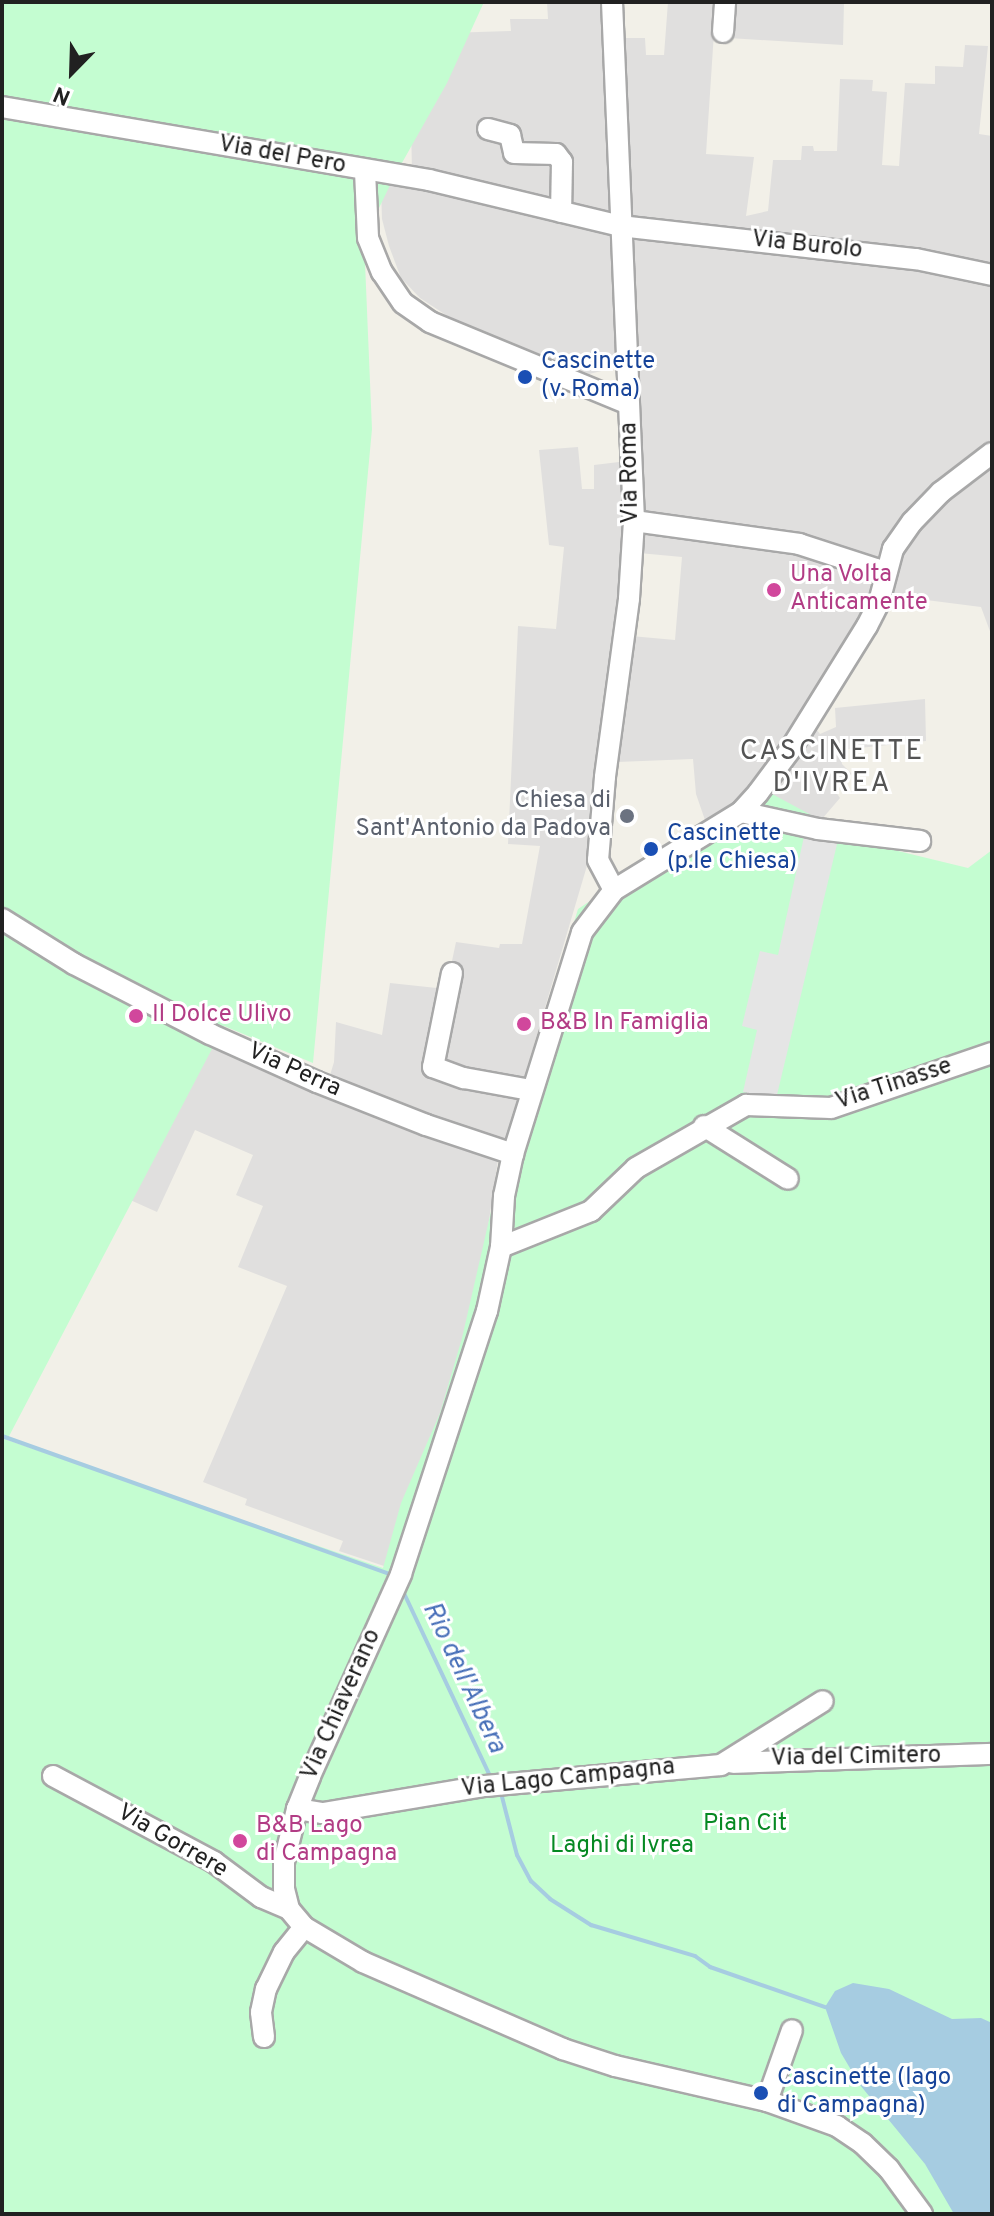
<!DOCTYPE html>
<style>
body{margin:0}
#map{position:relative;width:994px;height:2216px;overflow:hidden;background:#f2f0e8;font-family:Overpass,sans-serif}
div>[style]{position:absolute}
.residential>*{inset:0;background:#e0dfde}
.park>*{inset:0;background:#c4fdd1}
.parking>*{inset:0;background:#e5e5e5}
.water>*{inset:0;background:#a6cce1}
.stream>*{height:4px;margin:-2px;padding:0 2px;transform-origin:2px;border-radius:2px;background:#a6cce1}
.roads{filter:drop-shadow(2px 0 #a8a8a8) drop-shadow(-2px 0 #a8a8a8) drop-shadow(0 2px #a8a8a8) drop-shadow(0 -2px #a8a8a8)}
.minor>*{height:20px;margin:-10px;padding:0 10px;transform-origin:10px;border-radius:10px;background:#fff}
.dots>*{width:22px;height:22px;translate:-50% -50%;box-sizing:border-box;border:4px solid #fff;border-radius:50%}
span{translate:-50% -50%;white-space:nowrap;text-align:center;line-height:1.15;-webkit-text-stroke:6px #fff;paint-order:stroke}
.street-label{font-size:24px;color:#212121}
.transit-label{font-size:24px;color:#164399}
.left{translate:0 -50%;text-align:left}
.hotel-label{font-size:24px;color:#b23c85}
.worship-label{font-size:24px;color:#5b616d}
.right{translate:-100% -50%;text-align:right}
.park-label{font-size:24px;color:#068923}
.water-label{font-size:26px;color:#476fb8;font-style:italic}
.quarter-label{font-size:28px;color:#545454;letter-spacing:2px}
.frame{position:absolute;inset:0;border:4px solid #212121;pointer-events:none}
.north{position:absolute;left:32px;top:32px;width:80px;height:80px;-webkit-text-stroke:6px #fff;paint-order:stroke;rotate:203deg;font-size:22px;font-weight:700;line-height:32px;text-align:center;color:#212121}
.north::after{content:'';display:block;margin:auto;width:28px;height:36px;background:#212121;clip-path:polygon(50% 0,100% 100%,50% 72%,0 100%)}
</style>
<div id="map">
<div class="residential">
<div style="clip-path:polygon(547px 2px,607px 2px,615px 217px,507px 193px,507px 187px,492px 184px,491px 189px,476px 186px,476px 179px,412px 171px,410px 79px,447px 33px,511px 31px,510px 19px,548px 19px)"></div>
<div style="clip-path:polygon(668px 2px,716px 2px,706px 154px,754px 157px,746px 216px,768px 211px,773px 160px,801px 160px,802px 146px,813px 146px,814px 151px,837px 151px,840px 79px,873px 80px,872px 91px,887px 92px,882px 165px,899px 166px,905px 83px,935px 84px,935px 66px,963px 67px,965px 45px,988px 46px,979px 134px,992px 136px,992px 270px,879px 244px,623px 222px,621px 38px,645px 38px,646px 55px,664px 55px)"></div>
<div style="clip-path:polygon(731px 2px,844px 2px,843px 45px,729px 38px)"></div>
<div style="clip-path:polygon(387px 182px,433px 186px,615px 230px,618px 367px,589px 374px,452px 319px,420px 298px,401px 278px,389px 246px,382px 219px,381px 189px)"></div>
<div style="clip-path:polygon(625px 233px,892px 259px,992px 281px,992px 442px,965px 463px,889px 541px,878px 563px,636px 518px)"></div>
<div style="clip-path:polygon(578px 447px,582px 489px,594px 489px,594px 465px,619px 462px,624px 477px,627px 552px,589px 859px,504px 1146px,328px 1082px,334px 1062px,336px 1022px,382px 1035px,390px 983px,446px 989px,456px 942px,499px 948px,500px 944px,522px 944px,540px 846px,508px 844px,518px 626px,556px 629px,564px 547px,549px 545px,539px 450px)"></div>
<div style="clip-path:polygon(986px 461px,992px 466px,991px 634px,981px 607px,887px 595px,907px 535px)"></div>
<div style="clip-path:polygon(637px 526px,789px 547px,875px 576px,868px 599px,809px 708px,737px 806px,705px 820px,696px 794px,693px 759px,617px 762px,631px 636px,675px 640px,682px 557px,639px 553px)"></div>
<div style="clip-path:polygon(925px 699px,926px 741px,840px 750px,842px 764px,852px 774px,831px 785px,840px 798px,822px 819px,753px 812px,811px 722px,820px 734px,836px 727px,835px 708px)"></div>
<div style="clip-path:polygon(176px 1025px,499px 1153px,477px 1301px,390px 1568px,339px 1551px,343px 1541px,245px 1505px,247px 1499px,203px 1482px,287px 1286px,238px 1267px,263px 1206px,236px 1195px,253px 1155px,195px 1130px,157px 1212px,128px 1199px)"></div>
</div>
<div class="park">
<div style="clip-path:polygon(2px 2px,484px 2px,447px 83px,394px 177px,364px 239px,372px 429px,313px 1063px,224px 1026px,7px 1440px,383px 1568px,401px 1503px,440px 1413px,462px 1338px,505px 1150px,578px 909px,761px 788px,861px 842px,968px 868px,992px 850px,992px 2214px,2px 2214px)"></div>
</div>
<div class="parking">
<div style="clip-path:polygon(805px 832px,838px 840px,776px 1099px,743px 1092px,757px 1030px,742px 1026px,760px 951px,778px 955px)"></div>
</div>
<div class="water">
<div style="clip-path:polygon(853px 1983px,889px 1989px,952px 2019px,981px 2018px,992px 2023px,992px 2214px,954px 2214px,925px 2164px,860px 2085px,841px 2053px,825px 2007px,835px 1991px)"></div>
</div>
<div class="stream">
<div style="left:2px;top:1436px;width:414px;rotate:19.6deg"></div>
<div style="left:402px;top:1589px;width:211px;rotate:64.8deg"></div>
<div style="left:500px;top:1789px;width:68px;rotate:75.6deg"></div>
<div style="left:517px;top:1855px;width:30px;rotate:62deg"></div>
<div style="left:531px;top:1881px;width:26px;rotate:43deg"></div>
<div style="left:550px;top:1899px;width:49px;rotate:32.4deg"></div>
<div style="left:591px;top:1925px;width:109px;rotate:16.6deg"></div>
<div style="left:695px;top:1956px;width:19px;rotate:36deg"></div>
<div style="left:710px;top:1967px;width:122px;rotate:19.2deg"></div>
</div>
<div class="roads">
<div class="minor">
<div style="left:612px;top:2px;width:519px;rotate:87.57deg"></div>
<div style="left:634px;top:521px;width:78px;rotate:93.7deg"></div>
<div style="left:629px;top:599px;width:180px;rotate:97.7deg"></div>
<div style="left:605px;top:777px;width:83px;rotate:94.8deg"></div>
<div style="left:598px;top:860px;width:34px;rotate:62deg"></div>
<div style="left:723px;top:32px;width:30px;rotate:-86deg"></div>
<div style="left:2px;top:107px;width:433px;rotate:9.7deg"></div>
<div style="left:429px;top:180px;width:196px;rotate:13.5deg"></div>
<div style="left:620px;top:226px;width:298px;rotate:6.4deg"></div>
<div style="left:916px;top:259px;width:78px;rotate:11.9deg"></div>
<div style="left:488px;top:129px;width:23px;rotate:15deg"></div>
<div style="left:510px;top:135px;width:18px;rotate:77deg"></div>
<div style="left:514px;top:153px;width:42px;rotate:1.4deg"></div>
<div style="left:556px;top:154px;width:10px;rotate:53deg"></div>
<div style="left:562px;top:162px;width:50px;rotate:91.1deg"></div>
<div style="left:365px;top:171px;width:67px;rotate:87.4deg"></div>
<div style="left:368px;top:238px;width:37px;rotate:68deg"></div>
<div style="left:382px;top:272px;width:37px;rotate:56deg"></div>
<div style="left:403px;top:303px;width:33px;rotate:35deg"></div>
<div style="left:430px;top:322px;width:215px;rotate:22.4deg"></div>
<div style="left:634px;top:521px;width:167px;rotate:7.9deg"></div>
<div style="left:799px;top:544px;width:90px;rotate:18deg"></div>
<div style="left:741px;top:812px;width:79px;rotate:12.4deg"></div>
<div style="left:818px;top:829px;width:103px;rotate:6.7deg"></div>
<div style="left:2px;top:919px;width:85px;rotate:32deg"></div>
<div style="left:74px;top:964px;width:153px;rotate:27.2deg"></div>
<div style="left:210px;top:1034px;width:117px;rotate:24.2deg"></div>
<div style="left:317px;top:1082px;width:117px;rotate:21.5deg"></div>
<div style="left:426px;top:1125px;width:92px;rotate:18.4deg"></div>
<div style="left:452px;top:973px;width:96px;rotate:101.4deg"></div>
<div style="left:433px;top:1067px;width:33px;rotate:20deg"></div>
<div style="left:464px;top:1078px;width:68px;rotate:10.2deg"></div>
<div style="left:704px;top:1126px;width:99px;rotate:32.2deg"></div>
<div style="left:501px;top:1247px;width:97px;rotate:-21.8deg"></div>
<div style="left:591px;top:1211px;width:62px;rotate:-43.7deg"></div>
<div style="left:636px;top:1168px;width:127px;rotate:-29.8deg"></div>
<div style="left:746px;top:1105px;width:85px;rotate:2deg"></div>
<div style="left:831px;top:1108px;width:170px;rotate:-18.9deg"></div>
<div style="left:733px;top:1763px;width:259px;rotate:-2deg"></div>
<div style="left:53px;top:1776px;width:183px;rotate:28.1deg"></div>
<div style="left:214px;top:1862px;width:59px;rotate:36.7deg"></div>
<div style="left:261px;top:1897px;width:30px;rotate:23deg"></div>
<div style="left:297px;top:1809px;width:26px;rotate:9deg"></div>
<div style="left:323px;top:1813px;width:164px;rotate:-9.5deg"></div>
<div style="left:485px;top:1786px;width:237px;rotate:-5.1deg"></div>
<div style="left:721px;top:1765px;width:120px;rotate:-32.1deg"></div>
<div style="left:264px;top:2037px;width:25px;rotate:-97deg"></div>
<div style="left:261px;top:2012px;width:24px;rotate:-78deg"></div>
<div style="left:266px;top:1989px;width:41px;rotate:-64.1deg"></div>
<div style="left:284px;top:1952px;width:32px;rotate:-51deg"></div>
<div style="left:767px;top:2101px;width:75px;rotate:-70.6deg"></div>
<div style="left:922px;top:2214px;width:56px;rotate:-126.3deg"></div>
<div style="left:889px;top:2169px;width:37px;rotate:-136deg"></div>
<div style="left:862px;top:2143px;width:30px;rotate:-146deg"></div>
<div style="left:837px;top:2126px;width:74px;rotate:-160.3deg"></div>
<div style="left:767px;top:2101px;width:156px;rotate:-167deg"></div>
<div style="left:615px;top:2066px;width:55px;rotate:-161.9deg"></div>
<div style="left:563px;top:2049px;width:218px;rotate:-156.5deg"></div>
<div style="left:363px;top:1962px;width:69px;rotate:-149.3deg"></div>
<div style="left:304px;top:1927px;width:23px;rotate:-130deg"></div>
<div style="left:289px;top:1909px;width:21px;rotate:-104deg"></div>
<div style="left:284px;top:1889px;width:27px;rotate:-90deg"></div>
<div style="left:284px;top:1862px;width:55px;rotate:-76.2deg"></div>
<div style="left:297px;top:1809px;width:35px;rotate:-68deg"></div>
<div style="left:310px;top:1776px;width:222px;rotate:-65.7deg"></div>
<div style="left:401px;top:1574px;width:277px;rotate:-71.9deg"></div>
<div style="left:487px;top:1311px;width:66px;rotate:-77.7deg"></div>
<div style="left:501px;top:1247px;width:51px;rotate:-86.6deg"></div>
<div style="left:504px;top:1196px;width:43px;rotate:-77.9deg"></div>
<div style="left:513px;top:1154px;width:232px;rotate:-72.7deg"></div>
<div style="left:582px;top:932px;width:53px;rotate:-52.7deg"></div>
<div style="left:614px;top:890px;width:149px;rotate:-31.6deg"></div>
<div style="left:741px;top:812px;width:25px;rotate:-48deg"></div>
<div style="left:758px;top:793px;width:54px;rotate:-53.3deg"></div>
<div style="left:790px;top:750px;width:146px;rotate:-58.2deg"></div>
<div style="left:867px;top:626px;width:27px;rotate:-63deg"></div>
<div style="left:879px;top:602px;width:55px;rotate:-75.2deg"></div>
<div style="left:893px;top:549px;width:33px;rotate:-55deg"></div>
<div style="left:912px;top:522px;width:42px;rotate:-46deg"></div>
<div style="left:941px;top:492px;width:64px;rotate:-37.4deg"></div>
</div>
</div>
<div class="dots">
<div style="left:525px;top:377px;background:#1a4fb4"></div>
<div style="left:774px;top:590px;background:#d1479c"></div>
<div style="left:627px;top:816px;background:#6b7280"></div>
<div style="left:651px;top:849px;background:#1a4fb4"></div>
<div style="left:136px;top:1016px;background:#d1479c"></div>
<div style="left:524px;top:1024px;background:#d1479c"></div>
<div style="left:240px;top:1841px;background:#d1479c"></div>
<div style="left:761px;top:2093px;background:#1a4fb4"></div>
</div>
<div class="street-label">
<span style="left:282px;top:156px;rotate:10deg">Via del Pero</span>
<span style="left:807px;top:246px;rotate:6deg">Via Burolo</span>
<span style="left:631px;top:473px;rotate:-91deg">Via Roma</span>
<span style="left:294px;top:1071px;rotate:24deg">Via Perra</span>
<span style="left:894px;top:1085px;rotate:-18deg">Via Tinasse</span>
<span style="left:342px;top:1705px;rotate:-66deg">Via Chiaverano</span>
<span style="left:856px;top:1758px;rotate:-1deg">Via del Cimitero</span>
<span style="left:568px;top:1779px;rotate:-6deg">Via Lago Campagna</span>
<span style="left:172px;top:1842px;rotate:30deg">Via Gorrere</span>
</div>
<div class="transit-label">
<span class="left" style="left:541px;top:377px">Cascinette<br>(v. Roma)</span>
<span class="left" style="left:667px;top:849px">Cascinette<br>(p.le Chiesa)</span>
<span class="left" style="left:777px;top:2093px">Cascinette (lago<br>di Campagna)</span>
</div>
<div class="hotel-label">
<span class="left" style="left:790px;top:590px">Una Volta<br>Anticamente</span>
<span class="left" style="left:152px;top:1016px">Il Dolce Ulivo</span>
<span class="left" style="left:540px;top:1024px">B&amp;B In Famiglia</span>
<span class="left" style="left:256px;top:1841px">B&amp;B Lago<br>di Campagna</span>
</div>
<div class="worship-label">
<span class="right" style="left:611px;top:816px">Chiesa di<br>Sant'Antonio da Padova</span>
</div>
<div class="park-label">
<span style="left:745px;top:1825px">Pian Cit</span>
<span style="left:622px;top:1847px">Laghi di Ivrea</span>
</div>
<div class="water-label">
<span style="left:463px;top:1678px;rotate:65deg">Rio dell'Albera</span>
</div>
<div class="quarter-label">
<span style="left:832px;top:768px">CASCINETTE<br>D'IVREA</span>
</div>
<div class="frame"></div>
<div class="north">N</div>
</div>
